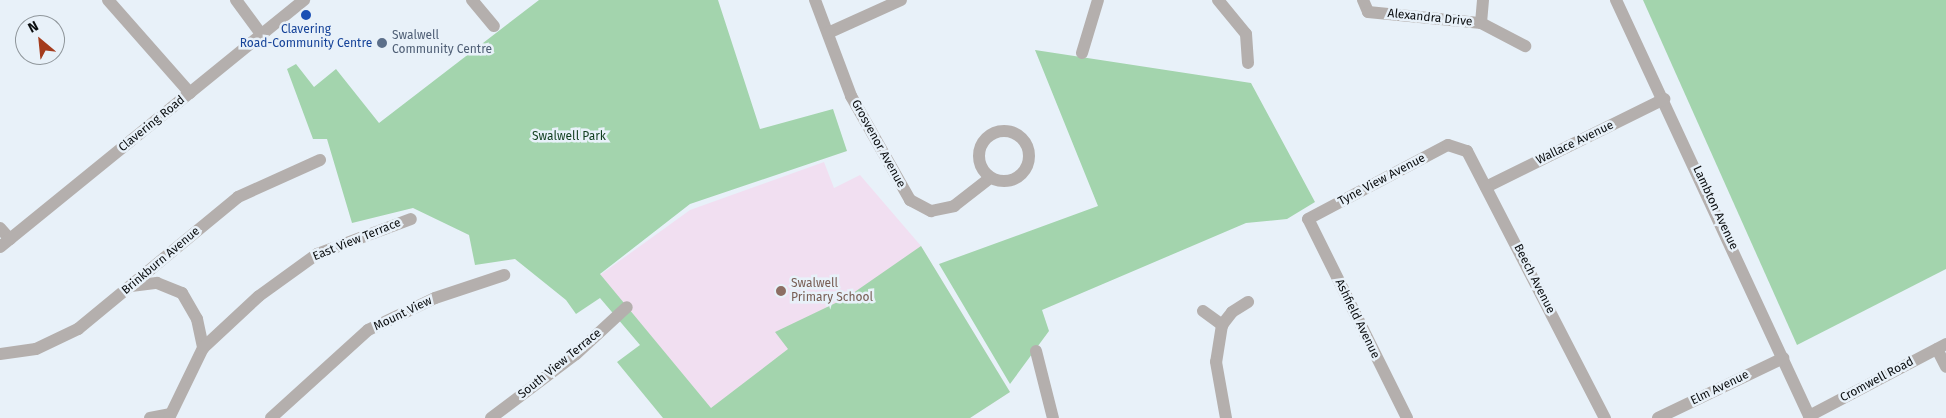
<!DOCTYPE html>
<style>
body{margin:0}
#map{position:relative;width:1946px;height:418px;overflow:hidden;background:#e8f1f9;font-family:"Fira Sans",sans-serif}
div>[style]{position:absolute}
.education>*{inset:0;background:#f1dff1}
.green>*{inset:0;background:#a3d4ad}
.street>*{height:12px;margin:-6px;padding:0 6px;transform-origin:6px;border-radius:6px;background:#b4afad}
.street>.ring{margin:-6px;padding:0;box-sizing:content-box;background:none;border:12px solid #b4afad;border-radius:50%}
.dots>*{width:14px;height:14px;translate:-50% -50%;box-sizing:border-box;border:2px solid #e8f1f9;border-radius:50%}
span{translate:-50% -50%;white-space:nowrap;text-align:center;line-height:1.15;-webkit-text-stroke:5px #e8f1f9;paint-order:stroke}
.street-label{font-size:12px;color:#0a0d0f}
.transit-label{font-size:12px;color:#164399}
.service-label{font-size:12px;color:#4e5e75}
.left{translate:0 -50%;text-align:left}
.park-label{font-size:12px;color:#113e1f}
.education-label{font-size:12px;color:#785e54}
.north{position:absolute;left:15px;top:15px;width:50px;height:50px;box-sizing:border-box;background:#e8f1f9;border:1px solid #8f969b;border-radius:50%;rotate:332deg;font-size:14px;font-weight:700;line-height:20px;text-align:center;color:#0a0d0f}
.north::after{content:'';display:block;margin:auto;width:18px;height:22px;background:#a43c1d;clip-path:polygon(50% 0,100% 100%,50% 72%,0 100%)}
</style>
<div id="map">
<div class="education">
<div style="clip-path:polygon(824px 162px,834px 188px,860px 175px,921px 246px,1010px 392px,970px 418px,719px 418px,600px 275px,690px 210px)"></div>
</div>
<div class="green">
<div style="clip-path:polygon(539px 0,718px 0,760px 129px,833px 109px,847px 151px,690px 204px,600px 274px,711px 408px,788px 349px,775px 332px,846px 298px,921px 246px,1010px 392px,970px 418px,663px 418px,617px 362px,640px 345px,600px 298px,576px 314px,566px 300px,515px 259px,475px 265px,469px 235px,413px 208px,352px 223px,327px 139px,313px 139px,287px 69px,296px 64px,314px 87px,336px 69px,379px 123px)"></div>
<div style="clip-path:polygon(1643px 0,1946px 0,1946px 269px,1797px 345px)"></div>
<div style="clip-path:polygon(1035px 50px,1251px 83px,1315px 202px,1287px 219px,1246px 223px,1042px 310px,1049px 331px,1010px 384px,939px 264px,1098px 206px)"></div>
</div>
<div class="street">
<div style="left:108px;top:0;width:124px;rotate:48.6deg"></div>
<div style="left:236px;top:0;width:42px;rotate:53.7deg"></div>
<div style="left:472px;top:0;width:34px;rotate:50deg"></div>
<div style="left:815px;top:0;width:103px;rotate:69.4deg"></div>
<div style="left:851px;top:96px;width:120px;rotate:60.4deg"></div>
<div style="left:910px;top:200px;width:24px;rotate:28deg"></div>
<div style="left:931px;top:211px;width:24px;rotate:-12deg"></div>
<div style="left:954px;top:206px;width:46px;rotate:-37.9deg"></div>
<div style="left:1218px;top:0;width:44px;rotate:50.5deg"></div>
<div style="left:1246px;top:34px;width:29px;rotate:86deg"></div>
<div style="left:1363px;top:0;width:13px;rotate:67deg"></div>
<div style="left:1368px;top:12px;width:114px;rotate:5.6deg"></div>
<div style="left:1481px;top:23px;width:23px;rotate:-85deg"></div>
<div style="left:1616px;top:0;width:461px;rotate:65.1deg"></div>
<div style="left:1481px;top:23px;width:50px;rotate:27.6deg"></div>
<div style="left:828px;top:33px;width:80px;rotate:-24.3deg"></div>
<div style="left:1082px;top:53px;width:55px;rotate:-73.2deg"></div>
<div class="ring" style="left:979px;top:131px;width:38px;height:38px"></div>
<div style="left:1486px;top:187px;width:199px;rotate:-26.3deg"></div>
<div style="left:0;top:228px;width:15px;rotate:48deg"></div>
<div style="left:0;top:247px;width:392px;rotate:-39.1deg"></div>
<div style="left:131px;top:286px;width:26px;rotate:-7deg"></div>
<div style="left:157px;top:283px;width:27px;rotate:22deg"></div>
<div style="left:182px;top:293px;width:30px;rotate:60deg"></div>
<div style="left:197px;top:319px;width:30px;rotate:78deg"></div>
<div style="left:1203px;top:311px;width:24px;rotate:36deg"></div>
<div style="left:1222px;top:325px;width:37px;rotate:99deg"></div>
<div style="left:1216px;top:362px;width:57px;rotate:79.9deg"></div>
<div style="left:1222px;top:325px;width:16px;rotate:-52deg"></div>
<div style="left:1232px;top:312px;width:19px;rotate:-32deg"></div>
<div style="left:1937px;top:349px;width:20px;rotate:63deg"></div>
<div style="left:1036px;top:351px;width:69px;rotate:75.8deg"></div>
<div style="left:0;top:354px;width:36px;rotate:-8deg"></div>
<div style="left:36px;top:349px;width:47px;rotate:-25.5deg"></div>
<div style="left:78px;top:329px;width:207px;rotate:-39.5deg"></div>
<div style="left:238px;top:197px;width:90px;rotate:-24.3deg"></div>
<div style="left:1809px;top:416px;width:155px;rotate:-27.7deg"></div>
<div style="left:150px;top:418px;width:20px;rotate:-11deg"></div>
<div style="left:169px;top:418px;width:78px;rotate:-64.1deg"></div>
<div style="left:203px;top:348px;width:76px;rotate:-42.9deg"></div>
<div style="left:259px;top:296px;width:72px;rotate:-35.9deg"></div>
<div style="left:317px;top:254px;width:100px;rotate:-20.4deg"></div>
<div style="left:271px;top:418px;width:131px;rotate:-42.2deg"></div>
<div style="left:368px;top:330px;width:74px;rotate:-25.5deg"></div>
<div style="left:435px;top:298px;width:73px;rotate:-18.4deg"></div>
<div style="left:491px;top:418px;width:106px;rotate:-37deg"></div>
<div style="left:576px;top:354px;width:69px;rotate:-42.7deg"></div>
<div style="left:1407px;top:418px;width:222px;rotate:-116.4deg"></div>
<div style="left:1308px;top:219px;width:158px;rotate:-27.9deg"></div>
<div style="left:1448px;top:145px;width:20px;rotate:18deg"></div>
<div style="left:1467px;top:151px;width:301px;rotate:62.7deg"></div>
<div style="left:1658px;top:418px;width:139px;rotate:-25.6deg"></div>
</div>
<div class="dots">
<div style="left:306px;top:15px;background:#1a4fb4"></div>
<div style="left:382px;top:43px;background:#5c6f8a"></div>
<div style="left:781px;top:291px;background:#8d6e63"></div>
</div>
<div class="street-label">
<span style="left:1430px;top:18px;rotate:6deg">Alexandra Drive</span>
<span style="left:152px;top:124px;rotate:-39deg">Clavering Road</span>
<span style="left:1575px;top:143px;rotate:-26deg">Wallace Avenue</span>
<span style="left:878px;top:144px;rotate:61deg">Grosvenor Avenue</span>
<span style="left:1382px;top:180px;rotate:-28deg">Tyne View Avenue</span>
<span style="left:1715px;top:208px;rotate:65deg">Lambton Avenue</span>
<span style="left:357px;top:240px;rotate:-22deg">East View Terrace</span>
<span style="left:161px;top:261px;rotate:-40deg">Brinkburn Avenue</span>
<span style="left:1534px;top:279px;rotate:63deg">Beech Avenue</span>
<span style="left:403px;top:314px;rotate:-26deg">Mount View</span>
<span style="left:1357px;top:319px;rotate:64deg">Ashfield Avenue</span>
<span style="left:560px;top:364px;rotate:-39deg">South View Terrace</span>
<span style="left:1877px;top:380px;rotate:-28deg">Cromwell Road</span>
<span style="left:1720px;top:388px;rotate:-26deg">Elm Avenue</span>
</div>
<div class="transit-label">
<span style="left:306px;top:37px">Clavering<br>Road-Community Centre</span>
</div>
<div class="service-label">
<span class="left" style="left:392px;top:43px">Swalwell<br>Community Centre</span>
</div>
<div class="park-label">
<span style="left:569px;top:137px">Swalwell Park</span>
</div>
<div class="education-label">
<span class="left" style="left:791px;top:291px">Swalwell<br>Primary School</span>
</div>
<div class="north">N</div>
</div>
